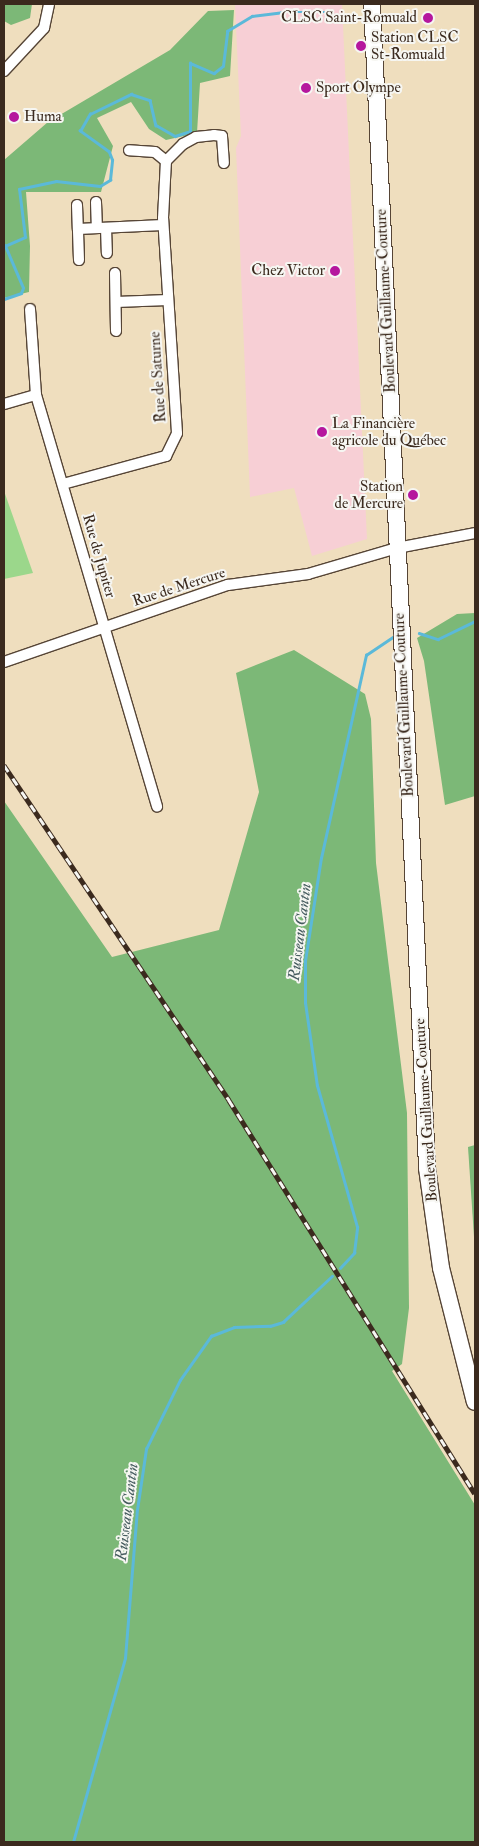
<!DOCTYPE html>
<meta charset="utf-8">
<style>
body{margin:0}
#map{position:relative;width:479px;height:1846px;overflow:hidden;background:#efdebe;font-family:"IM FELL Double Pica",serif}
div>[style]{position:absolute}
.built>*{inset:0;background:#f7cfd5}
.green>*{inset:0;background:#9bd78b}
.forest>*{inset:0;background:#7cb877}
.stream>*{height:2.5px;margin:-1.25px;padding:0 1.25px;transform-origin:1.25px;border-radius:1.25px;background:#5bb9d9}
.roads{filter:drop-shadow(1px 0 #564536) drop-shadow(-1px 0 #564536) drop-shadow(0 1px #564536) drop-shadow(0 -1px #564536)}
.minor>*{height:10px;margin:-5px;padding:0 5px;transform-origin:5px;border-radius:5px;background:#fff}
.primary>*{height:16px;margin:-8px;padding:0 8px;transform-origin:8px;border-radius:8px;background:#fff}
.rail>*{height:4.5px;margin-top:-2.25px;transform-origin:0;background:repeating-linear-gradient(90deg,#f6f6f2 0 8px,#3b2a1e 0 16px);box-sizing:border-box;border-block:1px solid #3b2a1e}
.dots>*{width:14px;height:14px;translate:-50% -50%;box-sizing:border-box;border:2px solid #f6f6f2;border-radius:50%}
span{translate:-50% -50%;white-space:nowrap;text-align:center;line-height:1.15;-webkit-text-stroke:4px #f6f6f2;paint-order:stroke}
.poi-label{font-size:15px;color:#3b2a1e}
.right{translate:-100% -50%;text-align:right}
.left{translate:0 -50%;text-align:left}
.street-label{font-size:15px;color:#3b2a1e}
.water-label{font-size:16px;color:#465c5f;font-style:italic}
.frame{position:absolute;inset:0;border:5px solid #3b2a1e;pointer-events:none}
</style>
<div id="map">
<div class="built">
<div style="clip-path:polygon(235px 4px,342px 4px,367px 539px,312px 556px,294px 488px,250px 497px,236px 148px,241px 136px)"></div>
</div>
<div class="green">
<div style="clip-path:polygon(4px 491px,33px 573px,4px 579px)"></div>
</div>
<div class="forest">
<div style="clip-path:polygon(4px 4px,32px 4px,30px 18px,11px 25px,4px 21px)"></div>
<div style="clip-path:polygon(234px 10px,230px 76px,200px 83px,197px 133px,166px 140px,149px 129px,131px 102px,97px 118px,113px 146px,101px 192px,26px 192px,30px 246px,29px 292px,4px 298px,4px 160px,48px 122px,170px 50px,208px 11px)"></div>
<div style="clip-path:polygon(475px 613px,475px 796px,445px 805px,424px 661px,417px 638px,457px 614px)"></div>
<div style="clip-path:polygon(294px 650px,365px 694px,371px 719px,376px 863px,407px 1113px,409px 1308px,402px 1364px,392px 1371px,475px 1505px,475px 1842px,4px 1842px,4px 801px,112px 957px,219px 930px,259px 792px,236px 673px)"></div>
<div style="clip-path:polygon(475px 1145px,475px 1252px,468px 1147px)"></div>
</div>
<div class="stream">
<div style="left:4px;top:299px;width:18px;rotate:-19deg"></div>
<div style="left:21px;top:293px;width:5px;rotate:-68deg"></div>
<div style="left:23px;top:288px;width:46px;rotate:-113.2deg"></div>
<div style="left:5px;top:246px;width:22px;rotate:-24deg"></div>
<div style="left:25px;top:237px;width:48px;rotate:-97.1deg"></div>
<div style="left:19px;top:189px;width:38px;rotate:-12deg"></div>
<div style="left:56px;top:181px;width:44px;rotate:6.5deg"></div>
<div style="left:100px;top:186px;width:12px;rotate:-31deg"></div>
<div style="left:110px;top:180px;width:20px;rotate:-84deg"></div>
<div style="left:112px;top:160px;width:9px;rotate:-111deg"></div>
<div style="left:109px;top:152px;width:36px;rotate:-144deg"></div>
<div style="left:80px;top:131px;width:20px;rotate:-60deg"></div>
<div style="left:90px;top:114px;width:46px;rotate:-26deg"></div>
<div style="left:131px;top:94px;width:20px;rotate:18deg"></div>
<div style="left:150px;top:100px;width:26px;rotate:77deg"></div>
<div style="left:156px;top:125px;width:22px;rotate:30deg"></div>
<div style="left:175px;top:136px;width:16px;rotate:-18deg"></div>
<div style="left:190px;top:131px;width:68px;rotate:-90deg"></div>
<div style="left:190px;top:63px;width:26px;rotate:23deg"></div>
<div style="left:214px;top:73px;width:11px;rotate:-38deg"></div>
<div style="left:223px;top:66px;width:35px;rotate:-83deg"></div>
<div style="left:227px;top:31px;width:29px;rotate:-31deg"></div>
<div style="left:252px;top:16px;width:32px;rotate:-7deg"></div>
<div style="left:284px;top:12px;width:40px"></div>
<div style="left:419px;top:633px;width:20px;rotate:18deg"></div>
<div style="left:438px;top:639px;width:41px;rotate:-25.9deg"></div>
<div style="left:340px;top:1268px;width:21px;rotate:-47deg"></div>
<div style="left:354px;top:1253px;width:26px;rotate:-83deg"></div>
<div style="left:357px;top:1227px;width:147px;rotate:-105.8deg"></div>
<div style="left:317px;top:1086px;width:84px;rotate:-98.2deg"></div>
<div style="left:305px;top:1003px;width:42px;rotate:-90deg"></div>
<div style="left:305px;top:961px;width:104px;rotate:-81.2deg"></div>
<div style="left:321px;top:858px;width:208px;rotate:-77.5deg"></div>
<div style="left:366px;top:655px;width:34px;rotate:-34deg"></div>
<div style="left:73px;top:1842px;width:191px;rotate:-74.2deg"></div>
<div style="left:125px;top:1658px;width:148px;rotate:-85.4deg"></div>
<div style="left:137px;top:1510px;width:62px;rotate:-81.6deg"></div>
<div style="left:146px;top:1449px;width:77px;rotate:-63.8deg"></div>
<div style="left:180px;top:1380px;width:54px;rotate:-54.8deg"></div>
<div style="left:211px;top:1336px;width:25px;rotate:-21deg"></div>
<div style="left:234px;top:1327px;width:36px;rotate:-2deg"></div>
<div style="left:270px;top:1326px;width:14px;rotate:-17deg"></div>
<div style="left:283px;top:1322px;width:67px;rotate:-43.2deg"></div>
</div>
<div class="roads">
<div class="minor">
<div style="left:4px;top:71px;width:59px;rotate:-47.1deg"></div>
<div style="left:44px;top:28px;width:25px;rotate:-78deg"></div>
<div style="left:166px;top:161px;width:24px;rotate:-45deg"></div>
<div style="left:183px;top:144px;width:15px;rotate:-28deg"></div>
<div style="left:196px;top:137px;width:18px;rotate:-6deg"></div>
<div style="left:214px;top:135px;width:8px;rotate:7deg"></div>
<div style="left:222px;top:136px;width:27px;rotate:86deg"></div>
<div style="left:96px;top:202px;width:26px;rotate:88deg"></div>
<div style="left:77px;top:205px;width:24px;rotate:88deg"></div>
<div style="left:106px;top:228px;width:25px;rotate:88deg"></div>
<div style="left:79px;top:260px;width:31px;rotate:-92deg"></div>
<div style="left:78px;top:229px;width:85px;rotate:-2.7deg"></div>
<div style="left:115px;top:273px;width:58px;rotate:89deg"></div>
<div style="left:116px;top:302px;width:52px;rotate:-2.2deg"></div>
<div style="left:30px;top:309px;width:86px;rotate:86deg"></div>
<div style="left:36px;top:395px;width:429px;rotate:73.6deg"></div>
<div style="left:4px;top:404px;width:33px;rotate:-16deg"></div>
<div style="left:63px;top:484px;width:107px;rotate:-15.2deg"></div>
<div style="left:166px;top:456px;width:25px;rotate:-64deg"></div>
<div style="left:177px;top:433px;width:215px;rotate:-93.7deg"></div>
<div style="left:163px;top:218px;width:57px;rotate:-87deg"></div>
<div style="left:166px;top:161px;width:14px;rotate:-141deg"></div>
<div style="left:155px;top:152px;width:26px;rotate:-176deg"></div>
<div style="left:4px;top:662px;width:237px;rotate:-19deg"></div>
<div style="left:228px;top:585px;width:81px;rotate:-7.8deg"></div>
<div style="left:308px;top:574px;width:93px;rotate:-16.3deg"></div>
<div style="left:397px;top:548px;width:79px;rotate:-10.9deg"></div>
</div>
<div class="primary">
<div style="left:372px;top:4px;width:1165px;rotate:87.29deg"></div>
<div style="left:427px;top:1168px;width:101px;rotate:82deg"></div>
<div style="left:441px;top:1268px;width:138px;rotate:75.8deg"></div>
</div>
</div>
<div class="rail">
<div style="left:4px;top:765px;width:404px;rotate:56.1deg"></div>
<div style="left:229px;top:1100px;width:464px;rotate:58deg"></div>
</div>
<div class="dots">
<div style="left:428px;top:18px;background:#b5179e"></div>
<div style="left:361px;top:46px;background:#b5179e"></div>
<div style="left:306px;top:88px;background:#b5179e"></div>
<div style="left:14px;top:117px;background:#b5179e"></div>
<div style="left:335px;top:271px;background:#b5179e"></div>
<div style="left:322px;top:432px;background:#b5179e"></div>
<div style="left:413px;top:495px;background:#b5179e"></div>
</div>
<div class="poi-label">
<span class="right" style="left:417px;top:18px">CLSC Saint-Romuald</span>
<span class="left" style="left:371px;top:46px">Station CLSC<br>St-Romuald</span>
<span class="left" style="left:316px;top:88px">Sport Olympe</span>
<span class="left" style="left:24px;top:117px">Huma</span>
<span class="right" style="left:325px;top:271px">Chez Victor</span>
<span class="left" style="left:332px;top:432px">La Financière<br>agricole du Québec</span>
<span class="right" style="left:403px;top:495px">Station<br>de Mercure</span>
</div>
<div class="street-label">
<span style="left:386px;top:301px;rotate:-93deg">Boulevard Guillaume-Couture</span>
<span style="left:158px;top:377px;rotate:-94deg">Rue de Saturne</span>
<span style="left:99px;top:556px;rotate:74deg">Rue de Jupiter</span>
<span style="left:179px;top:587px;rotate:-18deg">Rue de Mercure</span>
<span style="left:404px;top:705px;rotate:-93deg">Boulevard Guillaume-Couture</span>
<span style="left:426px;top:1110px;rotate:-94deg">Boulevard Guillaume-Couture</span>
</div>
<div class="water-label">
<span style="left:300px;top:932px;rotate:-83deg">Ruisseau Cantin</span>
<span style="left:127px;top:1512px;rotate:-83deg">Ruisseau Cantin</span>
</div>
<div class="frame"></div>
</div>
